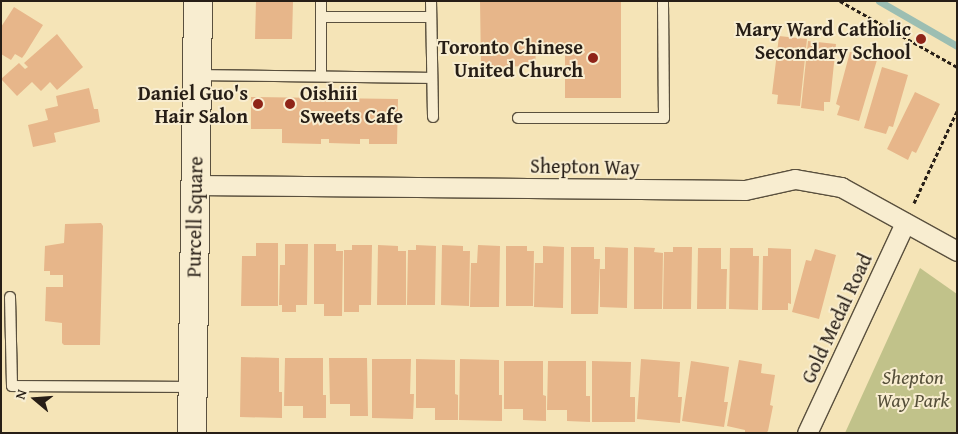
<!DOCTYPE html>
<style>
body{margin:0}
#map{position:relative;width:958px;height:434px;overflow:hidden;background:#f5e4b7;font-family:"Gentium Book Plus",serif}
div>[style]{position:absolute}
.green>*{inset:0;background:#c1c28a}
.stream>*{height:7px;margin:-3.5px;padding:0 3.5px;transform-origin:3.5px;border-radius:3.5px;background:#9cbeb2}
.building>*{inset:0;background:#e7b68a}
.path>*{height:3px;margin-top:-1.5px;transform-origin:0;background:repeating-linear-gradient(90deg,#271e16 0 4px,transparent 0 6.5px)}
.roads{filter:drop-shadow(1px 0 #5a503e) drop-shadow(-1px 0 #5a503e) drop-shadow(0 1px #5a503e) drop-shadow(0 -1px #5a503e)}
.lane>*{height:10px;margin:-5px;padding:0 5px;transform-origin:5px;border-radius:5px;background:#f8edd0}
.street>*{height:19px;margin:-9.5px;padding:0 9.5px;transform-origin:9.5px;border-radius:9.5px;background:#f8edd0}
.secondary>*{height:28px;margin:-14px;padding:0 14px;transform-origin:14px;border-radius:14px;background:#f8edd0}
.dots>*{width:14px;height:14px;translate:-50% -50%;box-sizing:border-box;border:2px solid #f8edd0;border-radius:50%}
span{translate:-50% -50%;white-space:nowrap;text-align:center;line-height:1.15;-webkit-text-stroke:4px #f8edd0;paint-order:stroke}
.poi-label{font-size:20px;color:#271e16;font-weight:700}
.right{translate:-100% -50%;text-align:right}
.left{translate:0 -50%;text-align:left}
.street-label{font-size:20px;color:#271e16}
.park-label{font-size:20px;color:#554f39;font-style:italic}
.frame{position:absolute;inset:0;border:2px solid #271e16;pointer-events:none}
.north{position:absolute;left:10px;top:374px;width:50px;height:50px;-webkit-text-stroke:4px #f8edd0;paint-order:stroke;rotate:288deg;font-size:14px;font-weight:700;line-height:20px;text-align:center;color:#271e16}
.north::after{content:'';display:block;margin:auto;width:18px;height:22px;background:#271e16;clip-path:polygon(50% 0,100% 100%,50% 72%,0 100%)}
</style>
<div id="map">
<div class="green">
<div style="clip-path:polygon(920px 268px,957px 294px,957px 433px,845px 433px)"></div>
</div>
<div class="stream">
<div style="left:879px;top:1px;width:90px;rotate:30deg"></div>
</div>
<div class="building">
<div style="clip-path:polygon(256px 1px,293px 1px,292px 39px,255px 39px)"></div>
<div style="clip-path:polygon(480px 1px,621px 1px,621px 98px,565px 98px,565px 50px,536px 50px,535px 66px,481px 67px)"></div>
<div style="clip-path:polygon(14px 7px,43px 25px,25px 54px,22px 58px,15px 54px,11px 60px,1px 54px,1px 27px)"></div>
<div style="clip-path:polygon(57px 34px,83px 67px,57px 90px,50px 82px,41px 91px,32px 82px,17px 96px,1px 79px,19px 63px,25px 69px,28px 67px,24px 63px)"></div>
<div style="clip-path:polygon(779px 36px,807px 39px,800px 106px,777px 104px,778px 95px,772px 94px)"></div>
<div style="clip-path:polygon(808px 41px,836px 44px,830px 102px,824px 102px,824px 111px,801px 108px)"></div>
<div style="clip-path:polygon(850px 52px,877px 60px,859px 121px,837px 115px,840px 106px,836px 104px)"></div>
<div style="clip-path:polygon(882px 67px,908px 75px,893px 127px,889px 126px,886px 134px,864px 128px)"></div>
<div style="clip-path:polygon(89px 88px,94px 109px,98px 109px,100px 122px,54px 133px,56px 142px,33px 147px,28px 125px,48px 120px,45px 109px,58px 106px,56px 96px)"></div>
<div style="clip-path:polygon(915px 92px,940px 104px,916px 153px,912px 151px,908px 160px,887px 149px)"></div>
<div style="clip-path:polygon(251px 97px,398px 99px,397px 144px,369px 144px,369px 139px,360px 139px,360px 144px,329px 143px,329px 139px,321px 139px,321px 144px,282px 143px,282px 129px,251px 129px)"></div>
<div style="clip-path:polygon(65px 224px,101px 223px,103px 226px,100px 345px,64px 345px,62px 343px,62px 323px,45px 321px,46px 287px,63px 287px,63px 275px,50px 275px,50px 271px,44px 271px,45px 246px,64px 243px)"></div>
<div style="clip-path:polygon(256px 243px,278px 243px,278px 306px,241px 306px,242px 256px,256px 256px)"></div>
<div style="clip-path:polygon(285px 244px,308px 244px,307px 305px,296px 305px,296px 312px,282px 312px,282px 305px,279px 305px,280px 265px,285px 265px)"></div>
<div style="clip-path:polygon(314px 244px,336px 244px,336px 251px,343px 251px,342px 316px,324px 316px,324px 304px,314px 304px)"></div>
<div style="clip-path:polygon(352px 245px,372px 245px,371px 305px,359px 305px,359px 312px,344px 312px,344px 250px,352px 250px)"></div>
<div style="clip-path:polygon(378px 245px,398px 246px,398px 251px,406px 251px,406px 305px,377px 305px)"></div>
<div style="clip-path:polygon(416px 245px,436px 246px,435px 305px,407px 305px,408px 250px,416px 250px)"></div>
<div style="clip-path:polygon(442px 245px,463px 246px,463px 251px,470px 251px,469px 306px,441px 305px)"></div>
<div style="clip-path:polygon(478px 245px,500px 246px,499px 307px,470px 307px,471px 263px,477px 263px)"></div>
<div style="clip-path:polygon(506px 246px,527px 246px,527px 251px,534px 251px,533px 306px,506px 306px)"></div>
<div style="clip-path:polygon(543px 246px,564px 247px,563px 308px,534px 307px,535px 263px,543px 263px)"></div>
<div style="clip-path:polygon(571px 247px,594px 247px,594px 259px,600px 259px,598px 314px,571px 314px)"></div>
<div style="clip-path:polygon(605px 247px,628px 248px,627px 308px,600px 307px,600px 269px,605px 269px)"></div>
<div style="clip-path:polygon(634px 247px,655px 248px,654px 252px,663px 253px,662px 309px,634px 309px)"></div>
<div style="clip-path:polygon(673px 247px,692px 247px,691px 309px,663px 309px,664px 252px,673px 252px)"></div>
<div style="clip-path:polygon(698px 248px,721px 248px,721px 269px,727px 269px,726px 309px,697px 309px)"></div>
<div style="clip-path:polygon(730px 248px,753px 248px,753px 256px,759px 256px,758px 310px,729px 309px)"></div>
<div style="clip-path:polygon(768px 248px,791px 249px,791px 304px,788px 303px,788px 310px,762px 310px,763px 256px,768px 256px)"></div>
<div style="clip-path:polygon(815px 249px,836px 255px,819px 319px,792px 312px,806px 260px,811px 261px)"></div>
<div style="clip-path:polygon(241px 357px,279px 358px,279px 392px,282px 392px,282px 418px,240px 417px)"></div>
<div style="clip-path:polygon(285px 358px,323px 358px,323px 395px,326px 395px,326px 418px,303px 418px,303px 406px,284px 406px)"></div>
<div style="clip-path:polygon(329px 358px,367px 358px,368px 416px,350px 416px,350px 404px,330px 404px)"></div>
<div style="clip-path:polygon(372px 359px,411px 359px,410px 394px,414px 394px,413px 419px,372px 418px)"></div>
<div style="clip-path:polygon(416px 359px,455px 360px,455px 394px,458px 395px,458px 420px,435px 420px,435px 408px,416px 408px)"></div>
<div style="clip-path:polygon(460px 359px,499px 360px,499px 395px,502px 395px,502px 421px,459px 420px)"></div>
<div style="clip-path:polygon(641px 359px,680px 362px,678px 397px,682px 397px,680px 423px,637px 419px)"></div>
<div style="clip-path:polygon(739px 360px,762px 364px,761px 373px,775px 375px,770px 405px,773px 406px,768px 431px,766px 433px,745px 433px,745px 430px,727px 426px)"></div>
<div style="clip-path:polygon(504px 361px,543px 361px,543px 395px,546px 396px,546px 421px,523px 420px,523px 409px,504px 409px)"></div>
<div style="clip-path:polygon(548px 361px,586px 361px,586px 396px,590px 396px,590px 422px,567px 421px,567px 410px,547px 410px)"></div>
<div style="clip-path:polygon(592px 361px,631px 362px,630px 397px,635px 397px,635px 422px,592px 422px)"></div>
<div style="clip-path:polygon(691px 361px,729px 367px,724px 402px,728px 402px,724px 427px,682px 421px)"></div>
</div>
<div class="path">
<div style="left:840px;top:1px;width:134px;rotate:29.4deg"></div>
<div style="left:914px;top:203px;width:102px;rotate:-64.9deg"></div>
</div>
<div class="roads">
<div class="lane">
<div style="left:321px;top:1px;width:75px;rotate:90deg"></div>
<div style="left:431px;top:1px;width:116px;rotate:89deg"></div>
<div style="left:321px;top:17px;width:110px"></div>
<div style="left:198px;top:75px;width:234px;rotate:0.7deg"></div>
<div style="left:518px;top:118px;width:146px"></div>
<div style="left:664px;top:118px;width:117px;rotate:-90.5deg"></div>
<div style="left:10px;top:297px;width:89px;rotate:88.7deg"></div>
<div style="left:12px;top:386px;width:180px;rotate:0.3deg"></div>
</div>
<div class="street">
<div style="left:194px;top:185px;width:551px;rotate:0.52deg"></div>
<div style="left:745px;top:190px;width:51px;rotate:-12.4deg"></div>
<div style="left:795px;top:179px;width:47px;rotate:9.9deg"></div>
<div style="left:841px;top:187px;width:132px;rotate:28.9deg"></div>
<div style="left:807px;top:433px;width:232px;rotate:-65deg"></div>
</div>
<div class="secondary">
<div style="left:192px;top:433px;width:432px;rotate:-89.2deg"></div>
</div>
</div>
<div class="dots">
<div style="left:921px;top:39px;background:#8f2418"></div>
<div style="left:593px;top:58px;background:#8f2418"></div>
<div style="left:258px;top:104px;background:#8f2418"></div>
<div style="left:290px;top:104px;background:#8f2418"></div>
</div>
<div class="poi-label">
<span class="right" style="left:911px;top:40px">Mary Ward Catholic<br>Secondary School</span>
<span class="right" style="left:583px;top:58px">Toronto Chinese<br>United Church</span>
<span class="right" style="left:248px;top:104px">Daniel Guo's<br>Hair Salon</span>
<span class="left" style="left:300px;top:104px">Oishiii<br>Sweets Cafe</span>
</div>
<div class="street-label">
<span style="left:585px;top:166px;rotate:1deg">Shepton Way</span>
<span style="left:194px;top:217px;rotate:-89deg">Purcell Square</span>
<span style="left:836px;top:318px;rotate:-65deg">Gold Medal Road</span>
</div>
<div class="park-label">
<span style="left:913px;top:388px">Shepton<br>Way Park</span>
</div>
<div class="frame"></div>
<div class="north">N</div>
</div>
